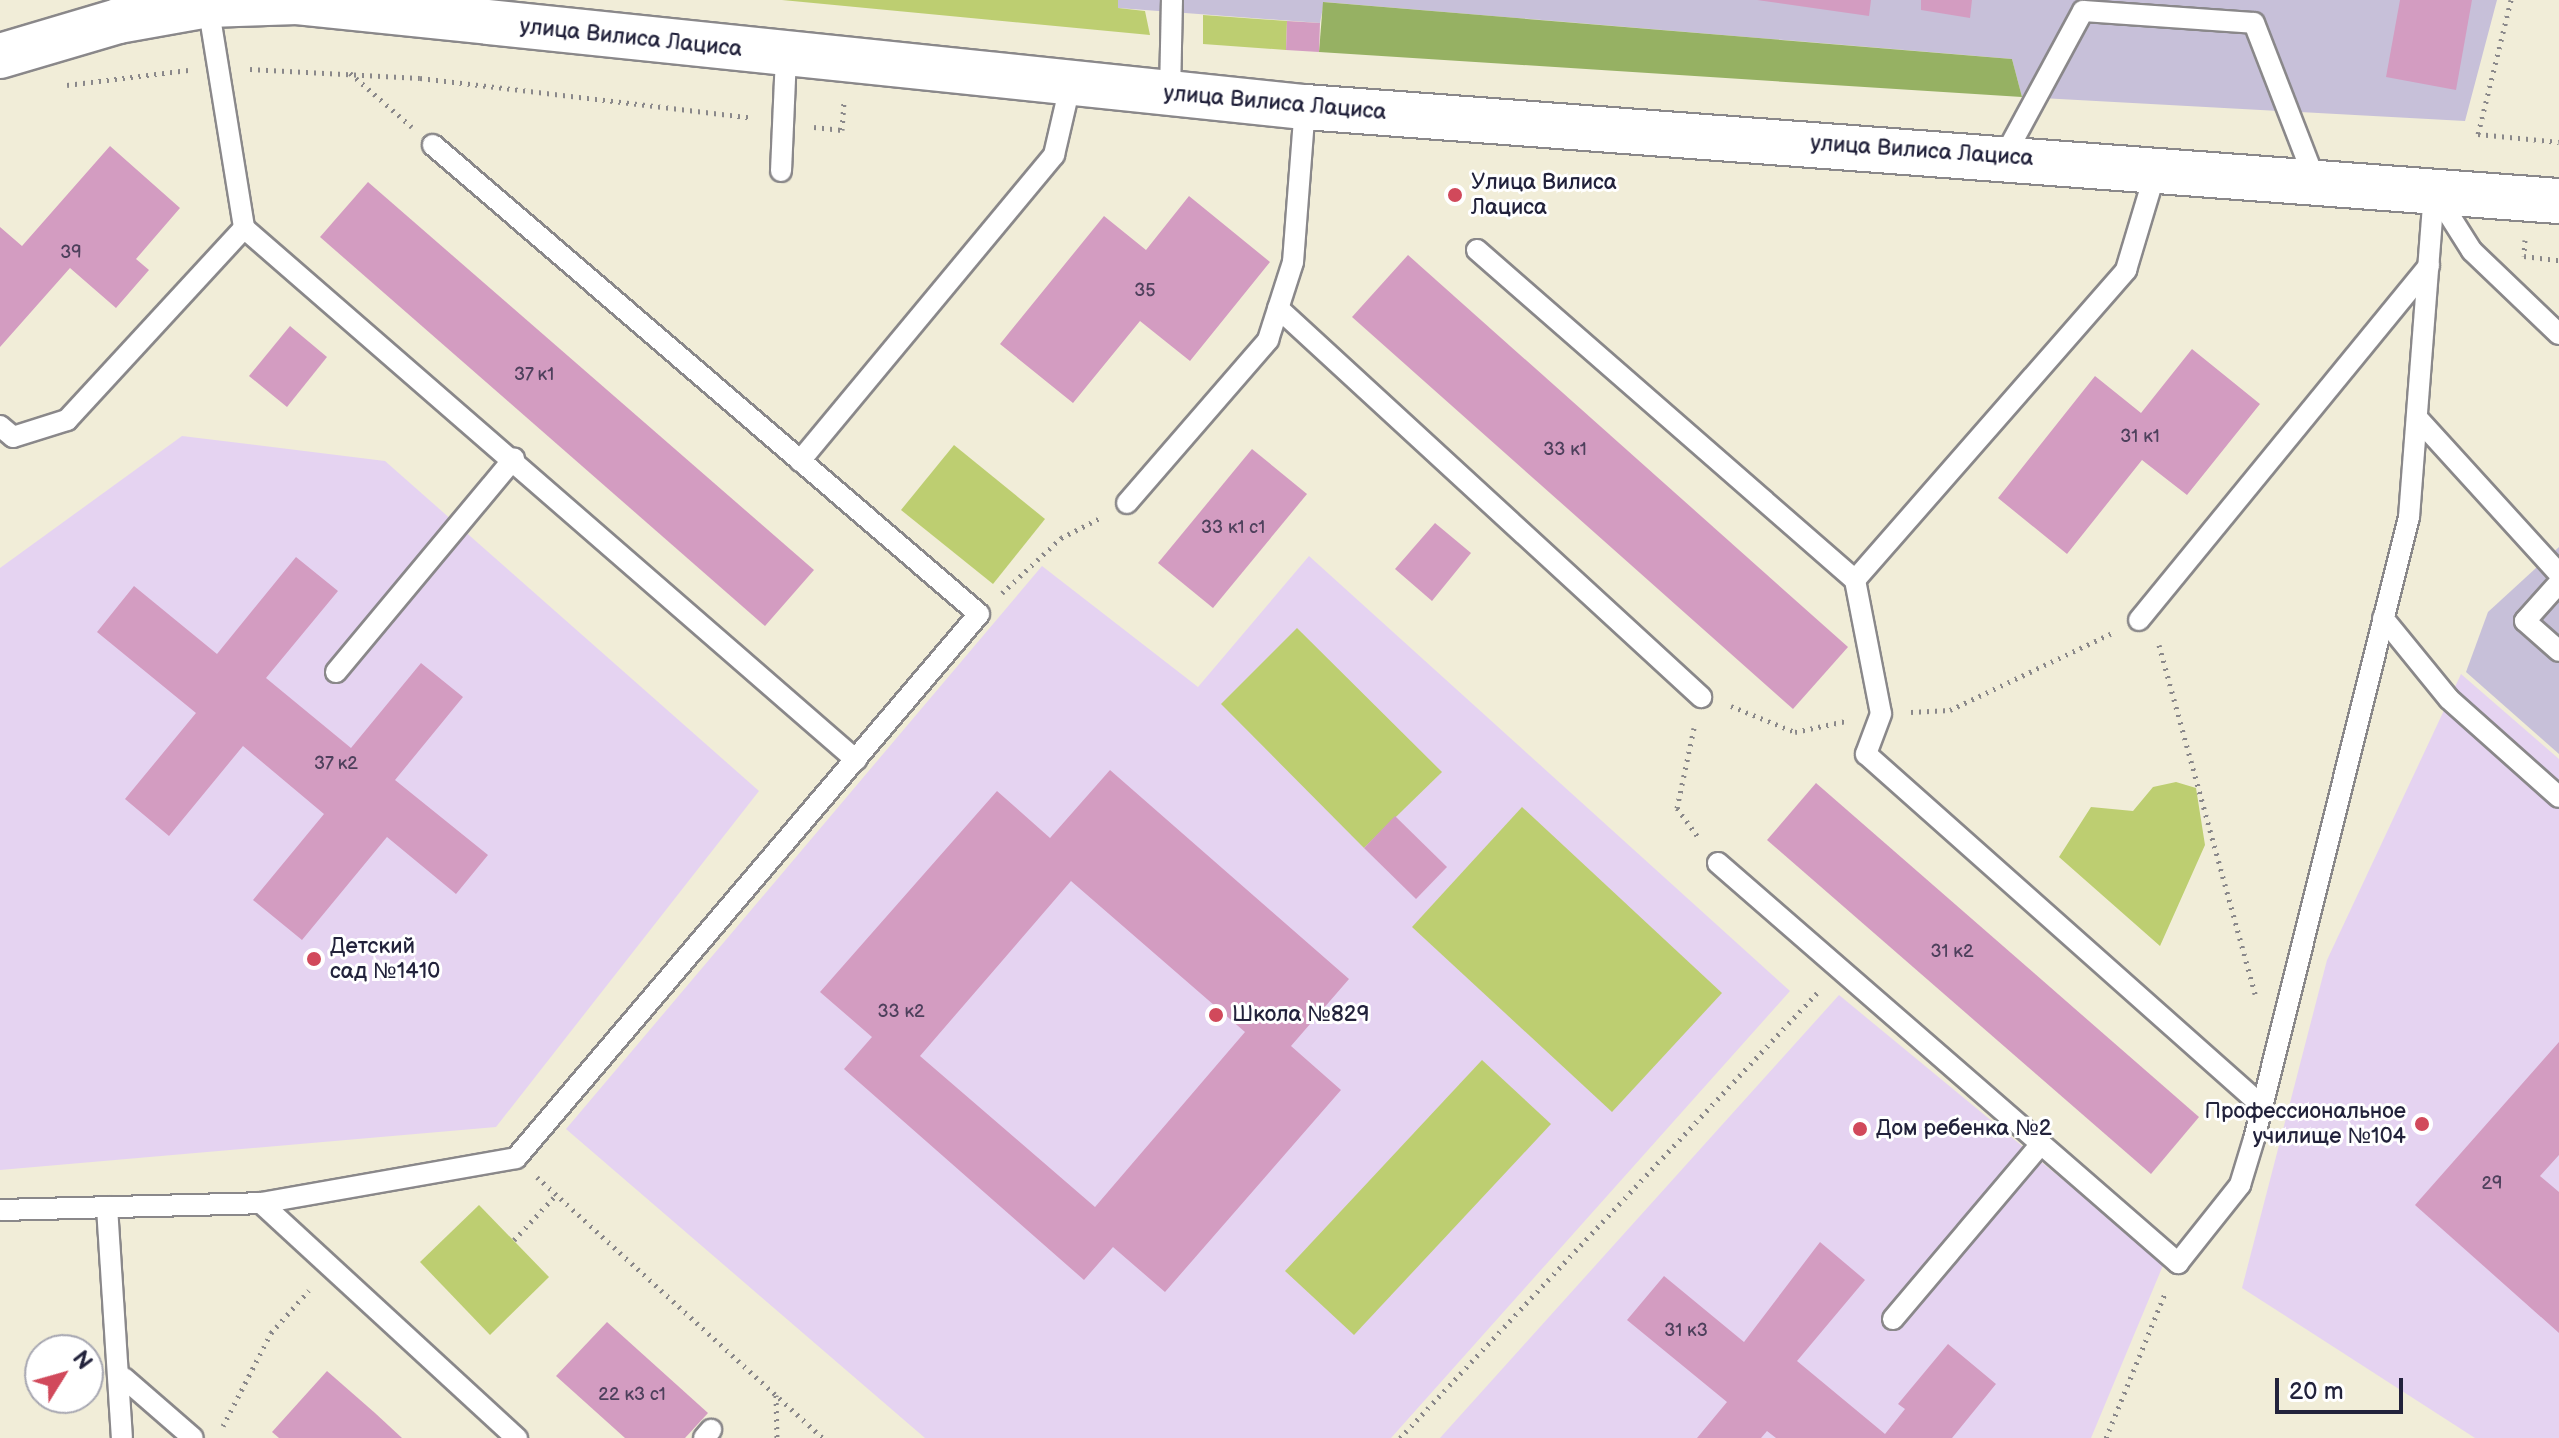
<!DOCTYPE html>
<meta charset="utf-8">
<style>
body{margin:0}
#map{position:relative;width:2559px;height:1438px;overflow:hidden;background:#f1edd8;font-family:"Balsamiq Sans",sans-serif}
div>[style]{position:absolute}
.built>*{inset:0;background:#e5d3f1}
.industrial>*{inset:0;background:#c7c0d9}
.green>*{inset:0;background:#bdce71}
.forest>*{inset:0;background:#96b163}
.building>*{inset:0;background:#d39cc1}
.path>*{height:5px;margin-top:-2.5px;transform-origin:0;background:repeating-linear-gradient(90deg,#8a888a 0 2px,transparent 0 8px)}
.roads{filter:drop-shadow(2px 0 #8a888a) drop-shadow(-2px 0 #8a888a) drop-shadow(0 2px #8a888a) drop-shadow(0 -2px #8a888a)}
.service>*{height:20px;margin:-10px;padding:0 10px;transform-origin:10px;border-radius:10px;background:#fff}
.tertiary>*{height:44px;margin:-22px;padding:0 22px;transform-origin:22px;border-radius:22px;background:#fff}
.dots>*{width:22px;height:22px;translate:-50% -50%;box-sizing:border-box;border:4px solid #fff;border-radius:50%}
span{translate:-50% -50%;white-space:nowrap;text-align:center;line-height:1.15;-webkit-text-stroke:6px #fff;paint-order:stroke}
.number-label{font-size:18px;color:#4e405c}
.number-label span{-webkit-text-stroke-width:0}
.street-label{font-size:22px;color:#22223b}
.poi-label{font-size:22px;color:#22223b}
.left{translate:0 -50%;text-align:left}
.right{translate:-100% -50%;text-align:right}
.north{position:absolute;left:24px;top:1334px;width:80px;height:80px;box-sizing:border-box;background:#fff;border:2px solid #a7a7b1;border-radius:50%;rotate:53deg;font-size:22px;font-weight:700;line-height:32px;text-align:center;color:#22223b}
.north::after{content:'';display:block;margin:auto;width:28px;height:36px;background:#d1495b;clip-path:polygon(50% 0,100% 100%,50% 72%,0 100%)}
.scale{position:absolute;left:2275px;top:1378px;width:128px;height:36px;box-sizing:border-box;border:4px solid #22223b;border-top:0;padding-left:10px;font-size:24px;line-height:28px;white-space:nowrap;color:#22223b;-webkit-text-stroke:6px #fff;paint-order:stroke}
</style>
<div id="map">
<div class="built">
<div style="clip-path:polygon(182px 436px,385px 461px,759px 791px,496px 1127px,0 1170px,0 568px)"></div>
<div style="clip-path:polygon(1309px 556px,1790px 991px,1391px 1438px,925px 1438px,566px 1129px,1042px 566px,1198px 687px)"></div>
<div style="clip-path:polygon(2461px 674px,2559px 759px,2559px 1438px,2475px 1438px,2242px 1288px,2327px 960px)"></div>
<div style="clip-path:polygon(1839px 995px,2164px 1263px,2091px 1438px,1440px 1438px)"></div>
</div>
<div class="industrial">
<div style="clip-path:polygon(1118px 0,2497px 0,2465px 121px,2022px 97px,2012px 59px,1965px 55px,1324px 2px,1320px 23px,1118px 8px)"></div>
<div style="clip-path:polygon(2559px 547px,2559px 754px,2466px 672px,2488px 612px)"></div>
</div>
<div class="green">
<div style="clip-path:polygon(782px 0,1118px 0,1118px 8px,1145px 11px,1150px 35px)"></div>
<div style="clip-path:polygon(1203px 15px,1287px 21px,1286px 50px,1203px 44px)"></div>
<div style="clip-path:polygon(954px 445px,1045px 519px,993px 584px,901px 510px)"></div>
<div style="clip-path:polygon(1297px 628px,1442px 772px,1364px 848px,1221px 704px)"></div>
<div style="clip-path:polygon(2176px 782px,2196px 788px,2205px 845px,2160px 946px,2059px 857px,2091px 807px,2133px 811px,2153px 787px)"></div>
<div style="clip-path:polygon(1522px 807px,1722px 993px,1612px 1112px,1412px 927px)"></div>
<div style="clip-path:polygon(1482px 1060px,1551px 1124px,1354px 1335px,1285px 1271px)"></div>
<div style="clip-path:polygon(479px 1205px,549px 1277px,490px 1335px,420px 1262px)"></div>
</div>
<div class="forest">
<div style="clip-path:polygon(1323px 2px,2012px 59px,2022px 97px,1319px 52px)"></div>
</div>
<div class="building">
<div style="clip-path:polygon(1757px 0,1871px 0,1869px 16px)"></div>
<div style="clip-path:polygon(1921px 0,1972px 0,1970px 18px,1921px 10px)"></div>
<div style="clip-path:polygon(2400px 0,2472px 0,2456px 90px,2386px 77px)"></div>
<div style="clip-path:polygon(1287px 21px,1320px 23px,1319px 52px,1286px 50px)"></div>
<div style="clip-path:polygon(110px 146px,180px 208px,136px 259px,149px 270px,116px 308px,70px 268px,0 347px,0 227px,22px 246px)"></div>
<div style="clip-path:polygon(368px 182px,814px 570px,765px 626px,320px 237px)"></div>
<div style="clip-path:polygon(1189px 196px,1270px 262px,1190px 361px,1140px 321px,1073px 403px,1000px 344px,1104px 216px,1146px 250px)"></div>
<div style="clip-path:polygon(1408px 255px,1848px 647px,1793px 709px,1352px 317px)"></div>
<div style="clip-path:polygon(290px 326px,327px 357px,287px 407px,249px 376px)"></div>
<div style="clip-path:polygon(2192px 349px,2260px 404px,2187px 495px,2142px 460px,2067px 554px,1998px 498px,2095px 376px,2141px 413px)"></div>
<div style="clip-path:polygon(1252px 449px,1307px 494px,1213px 608px,1158px 563px)"></div>
<div style="clip-path:polygon(1435px 523px,1471px 553px,1432px 601px,1395px 569px)"></div>
<div style="clip-path:polygon(296px 557px,338px 591px,266px 678px,351px 748px,421px 663px,463px 697px,395px 780px,488px 855px,456px 894px,387px 837px,302px 940px,253px 900px,324px 814px,243px 746px,169px 836px,125px 799px,196px 713px,97px 632px,134px 586px,217px 654px)"></div>
<div style="clip-path:polygon(evenodd,1110px 770px,1349px 979px,1291px 1046px,1341px 1090px,1165px 1292px,1113px 1247px,1084px 1280px,844px 1069px,872px 1037px,820px 992px,997px 791px,1050px 838px,1110px 770px,1071px 881px,1245px 1032px,1095px 1207px,920px 1056px,1071px 881px)"></div>
<div style="clip-path:polygon(1816px 783px,2199px 1117px,2151px 1174px,1767px 840px)"></div>
<div style="clip-path:polygon(1395px 816px,1447px 867px,1416px 899px,1364px 848px)"></div>
<div style="clip-path:polygon(2559px 1042px,2559px 1155px,2540px 1176px,2559px 1192px,2559px 1333px,2415px 1205px)"></div>
<div style="clip-path:polygon(1820px 1242px,1865px 1280px,1797px 1361px,1885px 1434px,1905px 1409px,1898px 1404px,1948px 1344px,1996px 1384px,1952px 1438px,1776px 1438px,1767px 1431px,1761px 1438px,1697px 1438px,1727px 1402px,1627px 1320px,1664px 1276px,1744px 1342px)"></div>
<div style="clip-path:polygon(607px 1322px,708px 1413px,685px 1438px,625px 1438px,556px 1376px)"></div>
<div style="clip-path:polygon(327px 1371px,375px 1413px,402px 1438px,279px 1438px,272px 1432px)"></div>
</div>
<div class="path">
<div style="left:2511px;top:0;width:138px;rotate:103.8deg"></div>
<div style="left:2478px;top:134px;width:81px;rotate:5.6deg"></div>
<div style="left:250px;top:69px;width:170px;rotate:3deg"></div>
<div style="left:420px;top:78px;width:335px;rotate:6.8deg"></div>
<div style="left:350px;top:73px;width:82px;rotate:41.1deg"></div>
<div style="left:67px;top:85px;width:122px;rotate:-7.1deg"></div>
<div style="left:814px;top:127px;width:28px;rotate:6deg"></div>
<div style="left:842px;top:130px;width:30px;rotate:-86deg"></div>
<div style="left:2525px;top:240px;width:16px;rotate:94deg"></div>
<div style="left:2524px;top:256px;width:35px;rotate:7deg"></div>
<div style="left:1002px;top:593px;width:81px;rotate:-43deg"></div>
<div style="left:1061px;top:538px;width:46px;rotate:-27.1deg"></div>
<div style="left:2159px;top:645px;width:362px;rotate:74.6deg"></div>
<div style="left:1731px;top:706px;width:69px;rotate:22.1deg"></div>
<div style="left:1795px;top:732px;width:52px;rotate:-12.2deg"></div>
<div style="left:1911px;top:712px;width:39px;rotate:-3deg"></div>
<div style="left:1950px;top:710px;width:179px;rotate:-25.4deg"></div>
<div style="left:1694px;top:728px;width:82px;rotate:102deg"></div>
<div style="left:1677px;top:808px;width:39px;rotate:54deg"></div>
<div style="left:537px;top:1177px;width:387px;rotate:42.4deg"></div>
<div style="left:514px;top:1240px;width:62px;rotate:-47deg"></div>
<div style="left:776px;top:1395px;width:43px;rotate:88.7deg"></div>
<div style="left:223px;top:1426px;width:105px;rotate:-62.7deg"></div>
<div style="left:271px;top:1333px;width:57px;rotate:-48.5deg"></div>
<div style="left:1400px;top:1438px;width:611px;rotate:-46.86deg"></div>
<div style="left:2106px;top:1438px;width:159px;rotate:-67.8deg"></div>
</div>
<div class="roads">
<div class="service">
<div style="left:208px;top:5px;width:226px;rotate:80.8deg"></div>
<div style="left:1170px;top:94px;width:94px;rotate:-88.8deg"></div>
<div style="left:2004px;top:157px;width:166px;rotate:-61.6deg"></div>
<div style="left:2083px;top:11px;width:171px;rotate:4deg"></div>
<div style="left:2254px;top:23px;width:172px;rotate:68.8deg"></div>
<div style="left:781px;top:171px;width:116px;rotate:-87.5deg"></div>
<div style="left:2434px;top:191px;width:71px;rotate:57.7deg"></div>
<div style="left:2472px;top:251px;width:120px;rotate:43.7deg"></div>
<div style="left:1477px;top:250px;width:502px;rotate:41.12deg"></div>
<div style="left:1855px;top:580px;width:412px;rotate:-48.8deg"></div>
<div style="left:2126px;top:270px;width:104px;rotate:-73.3deg"></div>
<div style="left:1278px;top:308px;width:575px;rotate:42.6deg"></div>
<div style="left:2420px;top:421px;width:207px;rotate:47.7deg"></div>
<div style="left:0;top:426px;width:17px;rotate:40deg"></div>
<div style="left:13px;top:437px;width:57px;rotate:-17.5deg"></div>
<div style="left:67px;top:420px;width:261px;rotate:-47.3deg"></div>
<div style="left:244px;top:228px;width:811px;rotate:41deg"></div>
<div style="left:800px;top:461px;width:398px;rotate:-50.3deg"></div>
<div style="left:1054px;top:155px;width:71px;rotate:-76.9deg"></div>
<div style="left:1127px;top:503px;width:216px;rotate:-49.1deg"></div>
<div style="left:1268px;top:340px;width:82px;rotate:-72.2deg"></div>
<div style="left:1293px;top:262px;width:155px;rotate:-85.6deg"></div>
<div style="left:1855px;top:580px;width:136px;rotate:79deg"></div>
<div style="left:1881px;top:714px;width:43px;rotate:110.6deg"></div>
<div style="left:1866px;top:754px;width:530px;rotate:41.63deg"></div>
<div style="left:2559px;top:583px;width:51px;rotate:131.8deg"></div>
<div style="left:2525px;top:621px;width:45px;rotate:41.4deg"></div>
<div style="left:2383px;top:618px;width:104px;rotate:50.8deg"></div>
<div style="left:2449px;top:699px;width:147px;rotate:41.7deg"></div>
<div style="left:2139px;top:620px;width:458px;rotate:-50.7deg"></div>
<div style="left:336px;top:672px;width:278px;rotate:-50.2deg"></div>
<div style="left:1718px;top:863px;width:610px;rotate:41.01deg"></div>
<div style="left:2178px;top:1263px;width:100px;rotate:-51.5deg"></div>
<div style="left:2240px;top:1185px;width:48px;rotate:-73.1deg"></div>
<div style="left:2254px;top:1139px;width:641px;rotate:-76.01deg"></div>
<div style="left:2409px;top:517px;width:327px;rotate:-85.6deg"></div>
<div style="left:261px;top:1203px;width:348px;rotate:42.6deg"></div>
<div style="left:107px;top:1207px;width:231px;rotate:86.3deg"></div>
<div style="left:0;top:1210px;width:261px;rotate:-1.5deg"></div>
<div style="left:261px;top:1203px;width:259px;rotate:-10deg"></div>
<div style="left:516px;top:1158px;width:714px;rotate:-49.6deg"></div>
<div style="left:979px;top:614px;width:720px;rotate:-139.34deg"></div>
<div style="left:1893px;top:1319px;width:229px;rotate:-49.8deg"></div>
<div style="left:124px;top:1378px;width:91px;rotate:41deg"></div>
<div style="left:704px;top:1438px;width:11px;rotate:-49deg"></div>
</div>
<div class="tertiary">
<div style="left:0;top:56px;width:123px;rotate:-16.5deg"></div>
<div style="left:118px;top:21px;width:91px;rotate:-10.1deg"></div>
<div style="left:208px;top:5px;width:89px;rotate:-1.9deg"></div>
<div style="left:297px;top:2px;width:1013px;rotate:5.95deg"></div>
<div style="left:1305px;top:107px;width:1258px;rotate:4.29deg"></div>
</div>
</div>
<div class="dots">
<div style="left:1455px;top:195px;background:#d1495b"></div>
<div style="left:314px;top:959px;background:#d1495b"></div>
<div style="left:1216px;top:1015px;background:#d1495b"></div>
<div style="left:2422px;top:1124px;background:#d1495b"></div>
<div style="left:1860px;top:1129px;background:#d1495b"></div>
</div>
<div class="number-label">
<span style="left:71px;top:253px">39</span>
<span style="left:1145px;top:291px">35</span>
<span style="left:534px;top:375px">37 к1</span>
<span style="left:2140px;top:437px">31 к1</span>
<span style="left:1565px;top:450px">33 к1</span>
<span style="left:1233px;top:528px">33 к1 с1</span>
<span style="left:336px;top:764px">37 к2</span>
<span style="left:1952px;top:952px">31 к2</span>
<span style="left:901px;top:1012px">33 к2</span>
<span style="left:2492px;top:1184px">29</span>
<span style="left:1686px;top:1331px">31 к3</span>
<span style="left:632px;top:1395px">22 к3 с1</span>
</div>
<div class="street-label">
<span style="left:631px;top:38px;rotate:6deg">улица Вилиса Лациса</span>
<span style="left:1275px;top:103px;rotate:5deg">улица Вилиса Лациса</span>
<span style="left:1922px;top:151px;rotate:4deg">улица Вилиса Лациса</span>
</div>
<div class="poi-label">
<span class="left" style="left:1471px;top:195px">Улица Вилиса<br>Лациса</span>
<span class="left" style="left:330px;top:959px">Детский<br>сад №1410</span>
<span class="left" style="left:1232px;top:1015px">Школа №829</span>
<span class="right" style="left:2406px;top:1124px">Профессиональное<br>училище №104</span>
<span class="left" style="left:1876px;top:1129px">Дом ребенка №2</span>
</div>
<div class="north">N</div>
<div class="scale">20 m</div>
</div>
